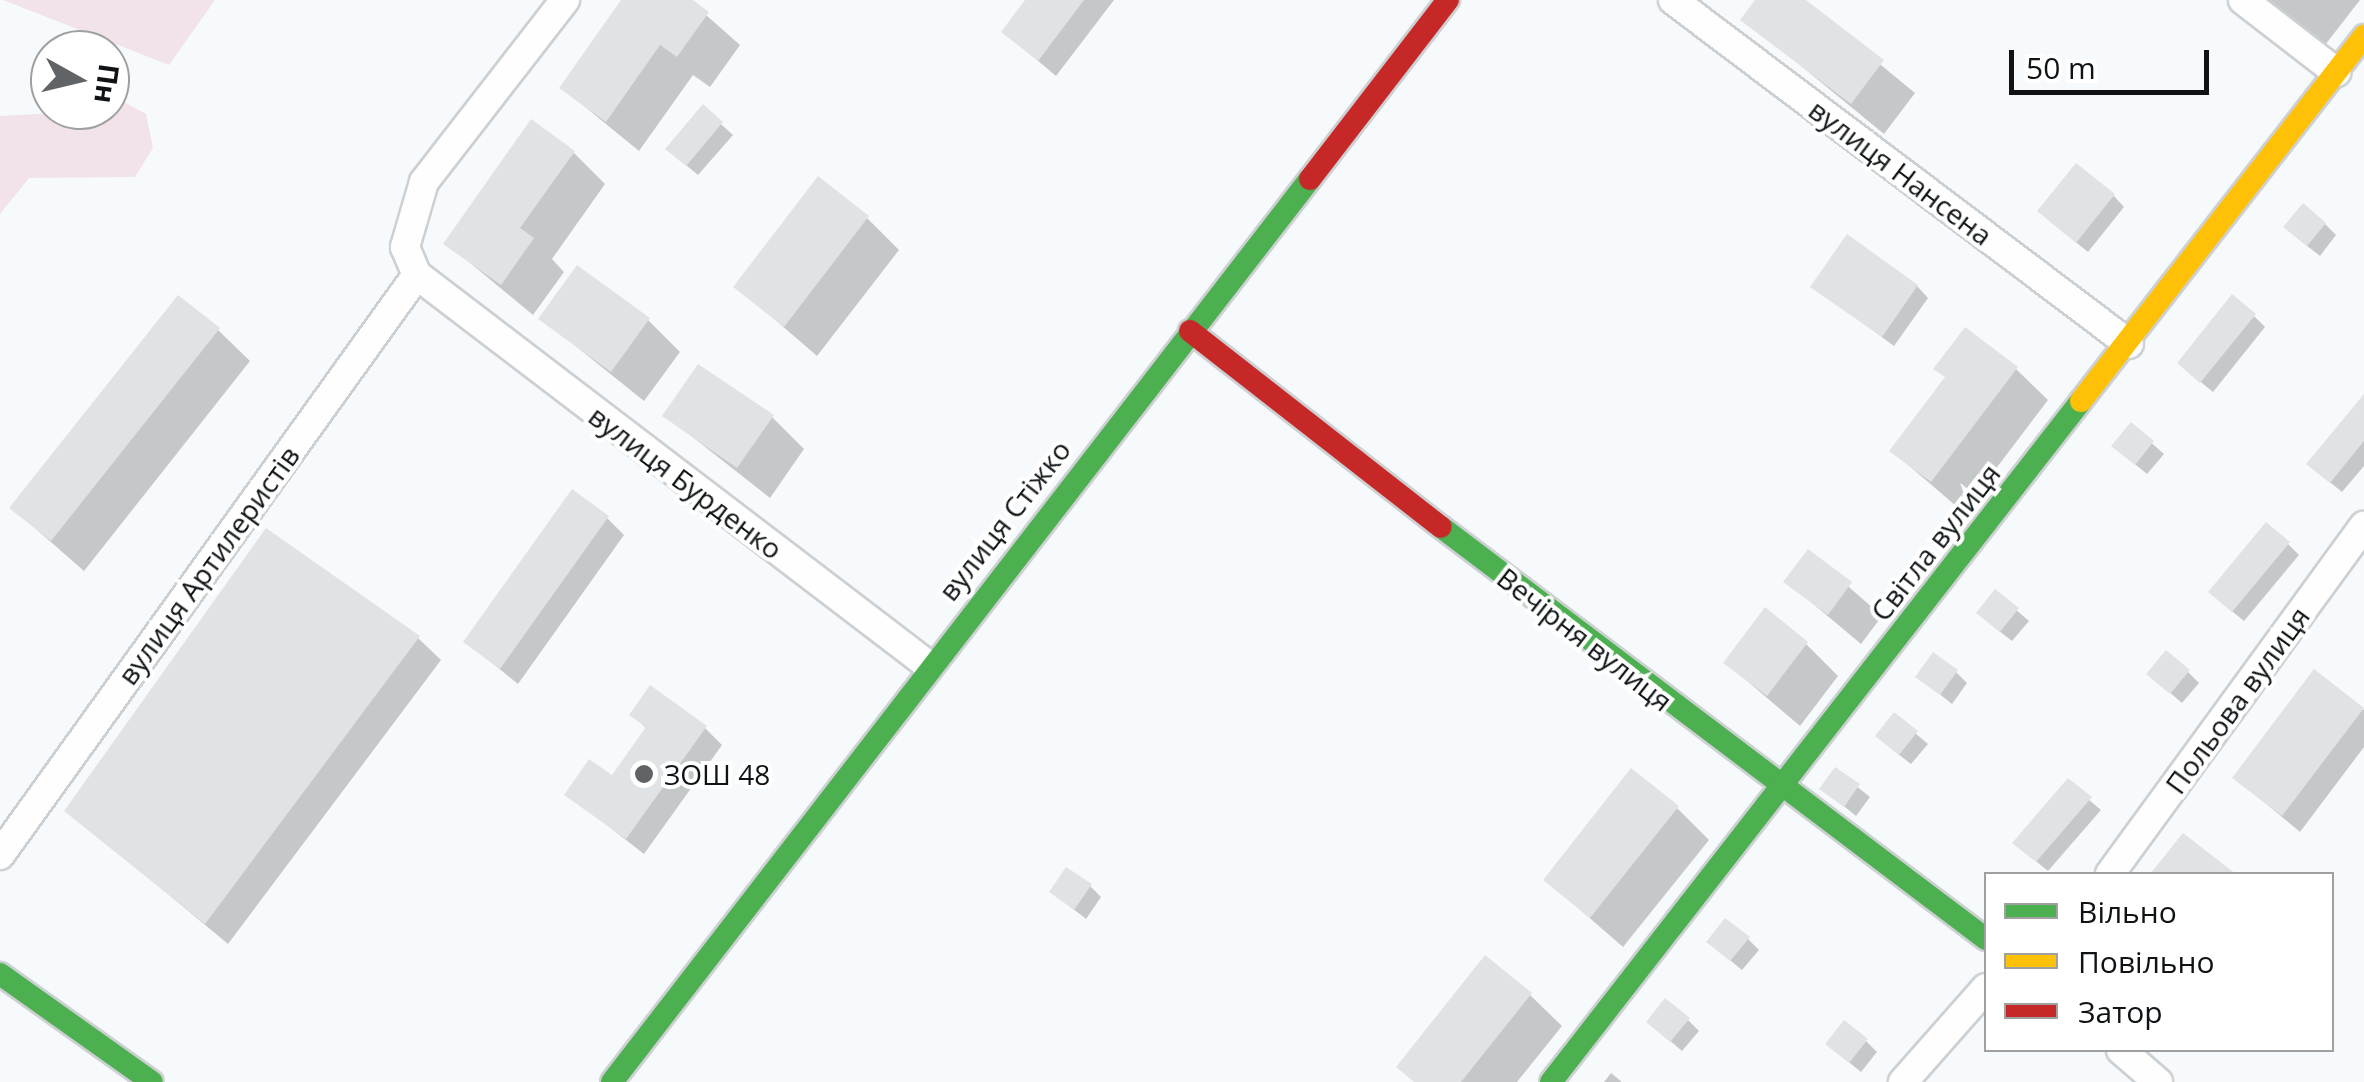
<!DOCTYPE html>
<meta charset="utf-8">
<style>
body{margin:0}
#map{position:relative;width:2364px;height:1082px;overflow:hidden;background:#f7fafc;font-family:"Open Sans",sans-serif}
div>[style]{position:absolute}
.green>*{inset:0;background:#f2e2ea}
.shadow>*{inset:0;background:#0003}
.building>*{inset:0;background:#e0e3e5}
.roads{filter:drop-shadow(2px 0 #cdd0d2) drop-shadow(-2px 0 #cdd0d2) drop-shadow(0 2px #cdd0d2) drop-shadow(0 -2px #cdd0d2)}
.street>*{height:28px;margin:-14px;padding:0 14px;transform-origin:14px;border-radius:14px;background:#fefeff}
.fast>*{height:22px;margin:-11px;padding:0 11px;transform-origin:11px;border-radius:11px;background:#4caf50}
.slow>*{height:22px;margin:-11px;padding:0 11px;transform-origin:11px;border-radius:11px;background:#ffc107}
.jam>*{height:22px;margin:-11px;padding:0 11px;transform-origin:11px;border-radius:11px;background:#c62828}
.dots>*{width:28px;height:28px;translate:-50% -50%;box-sizing:border-box;border:5px solid #fff;border-radius:50%}
span{translate:-50% -50%;white-space:nowrap;text-align:center;line-height:1.15;-webkit-text-stroke:8px #fff;paint-order:stroke}
.street-label{font-size:28px;color:#0f1315}
.poi-label{font-size:28px;color:#0f1315}
.left{translate:0 -50%;text-align:left}
.legend{position:absolute;left:1984px;top:872px;width:350px;height:180px;box-sizing:border-box;background:#fff;border:2px solid #9fa1a1;margin:0;padding:12px 18px;list-style:none;font-size:30px;color:#0f1315}
.legend li{display:flex;align-items:center;gap:20px;height:50px}
.legend b{width:50px;border:2px solid #9fa1a1}
.north{position:absolute;left:30px;top:30px;width:100px;height:100px;box-sizing:border-box;background:#fff;border:2px solid #9fa1a1;border-radius:50%;rotate:98deg;font-size:28px;font-weight:700;line-height:40px;text-align:center;color:#0f1315}
.north::after{content:'';display:block;margin:auto;width:35px;height:45px;background:#606466;clip-path:polygon(50% 0,100% 100%,50% 72%,0 100%)}
.scale{position:absolute;left:2009px;top:50px;width:200px;height:45px;box-sizing:border-box;border:5px solid #0f1315;border-top:0;padding-left:12px;font-size:30px;line-height:35px;white-space:nowrap;color:#0f1315;-webkit-text-stroke:8px #fff;paint-order:stroke}
</style>
<div id="map">
<div class="green">
<div style="clip-path:polygon(3px 0,215px 0,169px 65px)"></div>
<div style="clip-path:polygon(113px 96px,146px 114px,153px 148px,135px 177px,29px 178px,0 214px,0 116px,110px 110px)"></div>
</div>
<div class="shadow">
<div style="clip-path:polygon(624px 0,689px 0,740px 45px,710px 87px,693px 75px,639px 151px,562px 88px)"></div>
<div style="clip-path:polygon(1028px 0,1114px 0,1056px 76px,1004px 32px)"></div>
<div style="clip-path:polygon(1758px 0,1802px 0,1915px 93px,1884px 134px,1744px 19px)"></div>
<div style="clip-path:polygon(2268px 0,2360px 0,2325px 45px)"></div>
<div style="clip-path:polygon(703px 108px,733px 135px,698px 175px,680px 160px)"></div>
<div style="clip-path:polygon(573px 152px,605px 184px,552px 259px,564px 272px,533px 315px,446px 243px)"></div>
<div style="clip-path:polygon(2114px 196px,2124px 207px,2088px 252px,2051px 222px)"></div>
<div style="clip-path:polygon(867px 218px,899px 250px,817px 356px,736px 286px)"></div>
<div style="clip-path:polygon(2325px 224px,2336px 235px,2320px 256px,2297px 238px)"></div>
<div style="clip-path:polygon(1813px 286px,1917px 286px,1928px 298px,1894px 346px)"></div>
<div style="clip-path:polygon(2254px 316px,2265px 327px,2213px 392px,2191px 374px)"></div>
<div style="clip-path:polygon(542px 319px,648px 320px,680px 352px,644px 401px)"></div>
<div style="clip-path:polygon(218px 330px,250px 361px,84px 571px,12px 508px)"></div>
<div style="clip-path:polygon(2016px 369px,2048px 400px,1963px 512px,1892px 451px)"></div>
<div style="clip-path:polygon(2364px 403px,2364px 466px,2342px 492px,2320px 474px)"></div>
<div style="clip-path:polygon(666px 416px,772px 417px,804px 449px,770px 498px)"></div>
<div style="clip-path:polygon(2131px 425px,2164px 454px,2147px 474px,2125px 456px)"></div>
<div style="clip-path:polygon(607px 518px,624px 535px,518px 684px,466px 642px)"></div>
<div style="clip-path:polygon(2288px 544px,2299px 555px,2244px 621px,2222px 603px)"></div>
<div style="clip-path:polygon(1809px 552px,1882px 616px,1861px 644px,1787px 582px)"></div>
<div style="clip-path:polygon(1996px 593px,2029px 621px,2012px 641px,1990px 624px)"></div>
<div style="clip-path:polygon(418px 638px,441px 660px,228px 944px,68px 811px)"></div>
<div style="clip-path:polygon(1806px 644px,1838px 676px,1800px 726px,1726px 663px)"></div>
<div style="clip-path:polygon(1956px 672px,1967px 683px,1952px 704px,1918px 677px)"></div>
<div style="clip-path:polygon(2188px 672px,2199px 683px,2182px 703px,2161px 685px)"></div>
<div style="clip-path:polygon(2315px 673px,2364px 710px,2364px 747px,2300px 832px,2235px 778px)"></div>
<div style="clip-path:polygon(632px 714px,705px 728px,722px 745px,644px 854px,567px 794px,612px 779px,647px 729px)"></div>
<div style="clip-path:polygon(1895px 716px,1928px 744px,1911px 764px,1889px 747px)"></div>
<div style="clip-path:polygon(1836px 770px,1870px 797px,1856px 816px,1823px 789px)"></div>
<div style="clip-path:polygon(2068px 782px,2101px 810px,2048px 871px,2027px 854px)"></div>
<div style="clip-path:polygon(1677px 808px,1709px 840px,1623px 947px,1546px 880px)"></div>
<div style="clip-path:polygon(1090px 886px,1101px 897px,1086px 919px,1052px 892px)"></div>
<div style="clip-path:polygon(1748px 939px,1759px 950px,1742px 970px,1720px 952px)"></div>
<div style="clip-path:polygon(1530px 995px,1562px 1026px,1517px 1082px,1414px 1082px)"></div>
<div style="clip-path:polygon(1688px 1020px,1699px 1031px,1682px 1051px,1661px 1033px)"></div>
<div style="clip-path:polygon(1866px 1041px,1877px 1052px,1861px 1072px,1839px 1054px)"></div>
<div style="clip-path:polygon(1611px 1073px,1622px 1082px,1604px 1082px)"></div>
</div>
<div class="building">
<div style="clip-path:polygon(621px 0,693px 0,709px 12px,677px 57px,660px 45px,606px 122px,559px 88px)"></div>
<div style="clip-path:polygon(1025px 0,1084px 0,1038px 61px,1001px 32px)"></div>
<div style="clip-path:polygon(1755px 0,1806px 0,1884px 60px,1851px 104px,1740px 20px)"></div>
<div style="clip-path:polygon(703px 104px,723px 122px,686px 166px,665px 149px)"></div>
<div style="clip-path:polygon(531px 119px,575px 151px,520px 228px,534px 238px,501px 285px,443px 244px)"></div>
<div style="clip-path:polygon(2076px 163px,2115px 194px,2076px 243px,2037px 211px)"></div>
<div style="clip-path:polygon(818px 176px,869px 216px,784px 327px,733px 287px)"></div>
<div style="clip-path:polygon(2303px 203px,2326px 223px,2307px 246px,2283px 227px)"></div>
<div style="clip-path:polygon(1847px 234px,1918px 285px,1882px 337px,1810px 287px)"></div>
<div style="clip-path:polygon(577px 265px,650px 318px,611px 372px,538px 319px)"></div>
<div style="clip-path:polygon(2232px 294px,2256px 314px,2200px 383px,2177px 363px)"></div>
<div style="clip-path:polygon(178px 295px,220px 328px,51px 541px,9px 508px)"></div>
<div style="clip-path:polygon(1965px 327px,2018px 367px,1931px 482px,1889px 451px,1945px 377px,1933px 369px)"></div>
<div style="clip-path:polygon(698px 364px,774px 415px,737px 468px,662px 416px)"></div>
<div style="clip-path:polygon(2364px 394px,2364px 441px,2330px 483px,2306px 464px)"></div>
<div style="clip-path:polygon(2131px 422px,2154px 441px,2135px 465px,2111px 446px)"></div>
<div style="clip-path:polygon(572px 489px,609px 516px,500px 669px,463px 642px)"></div>
<div style="clip-path:polygon(2266px 522px,2290px 542px,2232px 612px,2208px 592px)"></div>
<div style="clip-path:polygon(266px 528px,420px 636px,205px 924px,64px 811px)"></div>
<div style="clip-path:polygon(1808px 549px,1852px 582px,1828px 615px,1783px 582px)"></div>
<div style="clip-path:polygon(1995px 589px,2019px 608px,2000px 632px,1976px 613px)"></div>
<div style="clip-path:polygon(1765px 607px,1808px 642px,1767px 696px,1723px 663px)"></div>
<div style="clip-path:polygon(2166px 650px,2190px 670px,2170px 694px,2146px 674px)"></div>
<div style="clip-path:polygon(1933px 652px,1958px 670px,1940px 695px,1915px 677px)"></div>
<div style="clip-path:polygon(2314px 669px,2364px 708px,2282px 816px,2232px 778px)"></div>
<div style="clip-path:polygon(650px 685px,707px 726px,626px 839px,564px 795px,589px 759px,612px 775px,646px 727px,629px 715px)"></div>
<div style="clip-path:polygon(1894px 712px,1918px 731px,1899px 755px,1875px 736px)"></div>
<div style="clip-path:polygon(1835px 767px,1860px 784px,1844px 807px,1819px 789px)"></div>
<div style="clip-path:polygon(1631px 768px,1679px 806px,1590px 918px,1543px 880px)"></div>
<div style="clip-path:polygon(2068px 778px,2092px 797px,2036px 862px,2012px 843px)"></div>
<div style="clip-path:polygon(2183px 833px,2236px 874px,2150px 874px)"></div>
<div style="clip-path:polygon(1066px 867px,1092px 884px,1074px 910px,1049px 892px)"></div>
<div style="clip-path:polygon(1725px 918px,1750px 937px,1730px 961px,1706px 942px)"></div>
<div style="clip-path:polygon(1485px 955px,1532px 993px,1461px 1082px,1414px 1082px,1396px 1067px)"></div>
<div style="clip-path:polygon(1665px 998px,1690px 1018px,1670px 1042px,1646px 1022px)"></div>
<div style="clip-path:polygon(1844px 1020px,1868px 1039px,1849px 1063px,1825px 1044px)"></div>
</div>
<div class="roads">
<div class="street">
<div style="left:565px;top:0;width:230px;rotate:127.8deg"></div>
<div style="left:424px;top:182px;width:68px;rotate:106.3deg"></div>
<div style="left:405px;top:247px;width:30px;rotate:67deg"></div>
<div style="left:417px;top:275px;width:643px;rotate:37.35deg"></div>
<div style="left:1673px;top:0;width:571px;rotate:37.03deg"></div>
<div style="left:2243px;top:0;width:118px;rotate:37.7deg"></div>
<div style="left:0;top:855px;width:714px;rotate:-54.29deg"></div>
<div style="left:2110px;top:874px;width:431px;rotate:-53.9deg"></div>
<div style="left:2121px;top:1050px;width:49px;rotate:40.9deg"></div>
<div style="left:1903px;top:1082px;width:125px;rotate:-48.6deg"></div>
</div>
<div class="fast">
<div style="left:1441px;top:527px;width:683px;rotate:37.09deg"></div>
<div style="left:0;top:974px;width:186px;rotate:35.4deg"></div>
<div style="left:612px;top:1082px;width:1141px;rotate:-52.3deg"></div>
<div style="left:1551px;top:1082px;width:863px;rotate:-52.11deg"></div>
</div>
<div class="slow">
<div style="left:2081px;top:401px;width:462px;rotate:-52.2deg"></div>
</div>
<div class="jam">
<div style="left:1310px;top:179px;width:226px;rotate:-52.4deg"></div>
<div style="left:1190px;top:331px;width:318px;rotate:38deg"></div>
</div>
</div>
<div class="dots">
<div style="left:644px;top:774px;background:#606466"></div>
</div>
<div class="street-label">
<span style="left:1901px;top:172px;rotate:37deg">вулиця Нансена</span>
<span style="left:686px;top:482px;rotate:37deg">вулиця Бурденко</span>
<span style="left:1004px;top:520px;rotate:-52deg">вулиця Стіжко</span>
<span style="left:1935px;top:542px;rotate:-52deg">Світла вулиця</span>
<span style="left:208px;top:565px;rotate:-54deg">вулиця Артилеристів</span>
<span style="left:1585px;top:639px;rotate:38deg">Вечірня вулиця</span>
<span style="left:2237px;top:700px;rotate:-54deg">Польова вулиця</span>
</div>
<div class="poi-label">
<span class="left" style="left:664px;top:774px">ЗОШ 48</span>
</div>
<ul class="legend">
<li><b style="height:12px;background:#4caf50"></b>Вільно</li>
<li><b style="height:12px;background:#ffc107"></b>Повільно</li>
<li><b style="height:12px;background:#c62828"></b>Затор</li>
</ul>
<div class="north">Пн</div>
<div class="scale">50 m</div>
</div>
